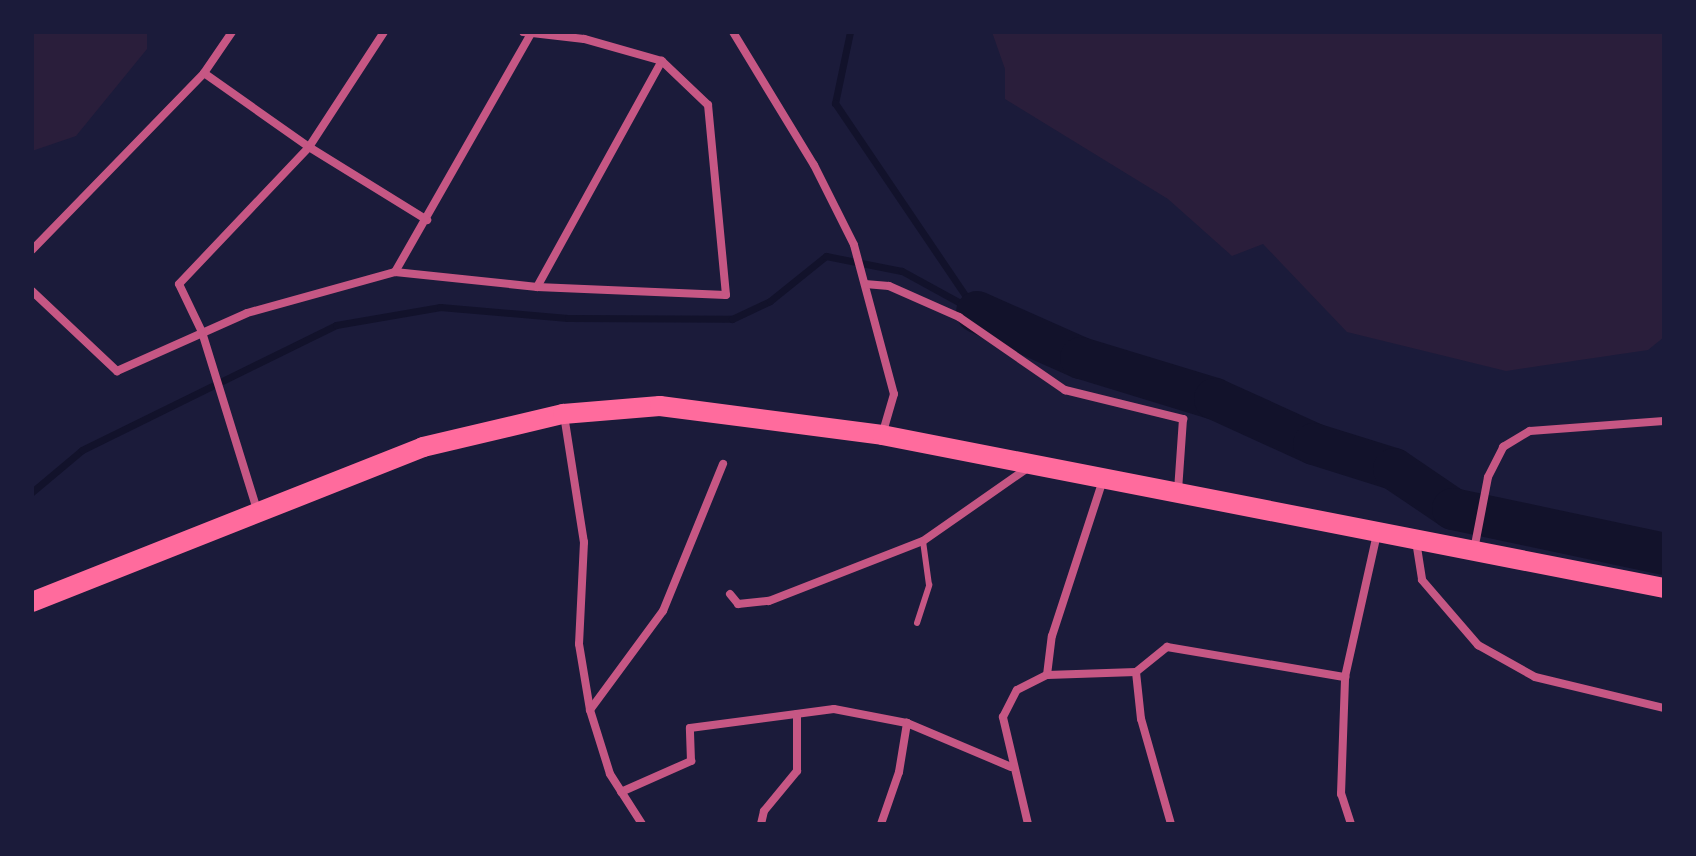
<!DOCTYPE html>
<style>
body{margin:0}
#map{position:relative;width:1696px;height:856px;overflow:hidden;background:#1b1b3a;font-family:Helvetica,sans-serif}
div>[style]{position:absolute}
.green>*{inset:0;background:#2a1e3b}
.stream>*{height:7px;margin:-3.5px;padding:0 3.5px;transform-origin:3.5px;border-radius:3.5px;background:#12122b}
.river>*{height:42px;margin:-21px;padding:0 21px;transform-origin:21px;border-radius:21px;background:#12122b}
.service>*{height:6px;margin:-3px;padding:0 3px;transform-origin:3px;border-radius:3px;background:#c65784}
.minor>*{height:8px;margin:-4px;padding:0 4px;transform-origin:4px;border-radius:4px;background:#c65784}
.primary>*{height:20px;margin:-10px;padding:0 10px;transform-origin:10px;border-radius:10px;background:#ff6b9d}
span{translate:-50% -50%;white-space:nowrap;text-align:center;line-height:1.15;-webkit-text-stroke:6px #1b1b3a;paint-order:stroke}
.frame{position:absolute;inset:0;border:34px solid #1b1b3a;pointer-events:none}
</style>
<div id="map">
<div class="green">
<div style="clip-path:polygon(32px 32px,147px 32px,147px 49px,76px 136px,32px 151px)"></div>
<div style="clip-path:polygon(992px 32px,1664px 32px,1664px 337px,1648px 350px,1506px 371px,1347px 332px,1263px 244px,1232px 256px,1168px 199px,1005px 99px,1005px 69px)"></div>
</div>
<div class="stream">
<div style="left:850px;top:32px;width:73px;rotate:101.9deg"></div>
<div style="left:835px;top:103px;width:251px;rotate:55.9deg"></div>
<div style="left:32px;top:492px;width:65px;rotate:-40deg"></div>
<div style="left:82px;top:450px;width:283px;rotate:-26.2deg"></div>
<div style="left:336px;top:325px;width:106px;rotate:-9.8deg"></div>
<div style="left:440px;top:307px;width:128px;rotate:4.9deg"></div>
<div style="left:568px;top:318px;width:164px;rotate:0.3deg"></div>
<div style="left:732px;top:319px;width:42px;rotate:-25.3deg"></div>
<div style="left:770px;top:301px;width:72px;rotate:-38.8deg"></div>
<div style="left:826px;top:256px;width:77px;rotate:11.2deg"></div>
<div style="left:902px;top:271px;width:85px;rotate:28.7deg"></div>
</div>
<div class="river">
<div style="left:977px;top:312px;width:114px;rotate:23.9deg"></div>
<div style="left:1081px;top:358px;width:140px;rotate:17deg"></div>
<div style="left:1215px;top:399px;width:109px;rotate:24.4deg"></div>
<div style="left:1314px;top:444px;width:84px;rotate:17.4deg"></div>
<div style="left:1394px;top:469px;width:71px;rotate:34.1deg"></div>
<div style="left:1453px;top:509px;width:216px;rotate:12deg"></div>
</div>
<div class="service">
<div style="left:917px;top:623px;width:40px;rotate:-72deg"></div>
<div style="left:929px;top:585px;width:44px;rotate:-97.8deg"></div>
</div>
<div class="minor">
<div style="left:733px;top:32px;width:156px;rotate:58.7deg"></div>
<div style="left:814px;top:165px;width:89px;rotate:63.4deg"></div>
<div style="left:854px;top:245px;width:154px;rotate:75deg"></div>
<div style="left:894px;top:394px;width:43px;rotate:106.3deg"></div>
<div style="left:204px;top:73px;width:128px;rotate:35.2deg"></div>
<div style="left:309px;top:147px;width:139px;rotate:31.7deg"></div>
<div style="left:32px;top:250px;width:247px;rotate:-45.8deg"></div>
<div style="left:204px;top:73px;width:50px;rotate:-55.7deg"></div>
<div style="left:395px;top:272px;width:273px;rotate:-60.3deg"></div>
<div style="left:865px;top:284px;width:24px;rotate:5deg"></div>
<div style="left:889px;top:286px;width:77px;rotate:23.9deg"></div>
<div style="left:959px;top:317px;width:129px;rotate:34.6deg"></div>
<div style="left:1065px;top:390px;width:122px;rotate:13.8deg"></div>
<div style="left:1183px;top:419px;width:72px;rotate:94deg"></div>
<div style="left:537px;top:287px;width:258px;rotate:-61.1deg"></div>
<div style="left:32px;top:291px;width:117px;rotate:43.3deg"></div>
<div style="left:117px;top:371px;width:142px;rotate:-24deg"></div>
<div style="left:247px;top:313px;width:154px;rotate:-15.5deg"></div>
<div style="left:395px;top:272px;width:143px;rotate:6deg"></div>
<div style="left:537px;top:287px;width:189px;rotate:2.4deg"></div>
<div style="left:726px;top:295px;width:191px;rotate:-95.4deg"></div>
<div style="left:708px;top:105px;width:64px;rotate:-136.3deg"></div>
<div style="left:662px;top:61px;width:81px;rotate:-164.2deg"></div>
<div style="left:584px;top:39px;width:61px;rotate:-173.5deg"></div>
<div style="left:564px;top:415px;width:129px;rotate:81.1deg"></div>
<div style="left:584px;top:542px;width:102px;rotate:92.8deg"></div>
<div style="left:579px;top:644px;width:67px;rotate:80.5deg"></div>
<div style="left:590px;top:710px;width:67px;rotate:72.6deg"></div>
<div style="left:610px;top:774px;width:59px;rotate:57.4deg"></div>
<div style="left:258px;top:513px;width:189px;rotate:-107.2deg"></div>
<div style="left:202px;top:332px;width:53px;rotate:-115.6deg"></div>
<div style="left:179px;top:284px;width:189px;rotate:-46.5deg"></div>
<div style="left:309px;top:147px;width:137px;rotate:-56.9deg"></div>
<div style="left:1416px;top:541px;width:39px;rotate:81deg"></div>
<div style="left:1422px;top:580px;width:86px;rotate:49.3deg"></div>
<div style="left:1478px;top:645px;width:65px;rotate:29.3deg"></div>
<div style="left:1535px;top:677px;width:133px;rotate:13.5deg"></div>
<div style="left:1474px;top:550px;width:74px;rotate:-79.1deg"></div>
<div style="left:1488px;top:477px;width:34px;rotate:-63deg"></div>
<div style="left:1503px;top:447px;width:31px;rotate:-31deg"></div>
<div style="left:1530px;top:431px;width:134px;rotate:-4.3deg"></div>
<div style="left:730px;top:594px;width:13px;rotate:51deg"></div>
<div style="left:738px;top:604px;width:31px;rotate:-6deg"></div>
<div style="left:769px;top:601px;width:165px;rotate:-21.3deg"></div>
<div style="left:923px;top:541px;width:129px;rotate:-34.9deg"></div>
<div style="left:1047px;top:675px;width:39px;rotate:-83deg"></div>
<div style="left:1052px;top:636px;width:164px;rotate:-71.9deg"></div>
<div style="left:590px;top:710px;width:123px;rotate:-53.6deg"></div>
<div style="left:663px;top:611px;width:159px;rotate:-67.8deg"></div>
<div style="left:621px;top:792px;width:77px;rotate:-23.9deg"></div>
<div style="left:691px;top:761px;width:33px;rotate:-92deg"></div>
<div style="left:690px;top:728px;width:145px;rotate:-7.5deg"></div>
<div style="left:834px;top:709px;width:74px;rotate:10.9deg"></div>
<div style="left:907px;top:723px;width:113px;rotate:22.9deg"></div>
<div style="left:761px;top:824px;width:13px;rotate:-77deg"></div>
<div style="left:764px;top:811px;width:52px;rotate:-50.5deg"></div>
<div style="left:797px;top:771px;width:57px;rotate:-90deg"></div>
<div style="left:881px;top:824px;width:55px;rotate:-70.9deg"></div>
<div style="left:899px;top:772px;width:50px;rotate:-80.7deg"></div>
<div style="left:1028px;top:824px;width:110px;rotate:-103.2deg"></div>
<div style="left:1003px;top:717px;width:30px;rotate:-63deg"></div>
<div style="left:1017px;top:690px;width:34px;rotate:-27deg"></div>
<div style="left:1047px;top:675px;width:89px;rotate:-1.9deg"></div>
<div style="left:1171px;top:824px;width:109px;rotate:-105.9deg"></div>
<div style="left:1141px;top:719px;width:47px;rotate:-96.1deg"></div>
<div style="left:1136px;top:672px;width:40px;rotate:-39deg"></div>
<div style="left:1167px;top:647px;width:181px;rotate:9.6deg"></div>
<div style="left:1351px;top:824px;width:32px;rotate:-108deg"></div>
<div style="left:1341px;top:794px;width:117px;rotate:-88deg"></div>
<div style="left:1345px;top:677px;width:147px;rotate:-77.4deg"></div>
</div>
<div class="primary">
<div style="left:32px;top:602px;width:421px;rotate:-21.6deg"></div>
<div style="left:423px;top:447px;width:144px;rotate:-13.3deg"></div>
<div style="left:563px;top:414px;width:97px;rotate:-4.7deg"></div>
<div style="left:660px;top:406px;width:224px;rotate:7.4deg"></div>
<div style="left:882px;top:435px;width:797px;rotate:11.07deg"></div>
</div>
<div class="frame"></div>
</div>
